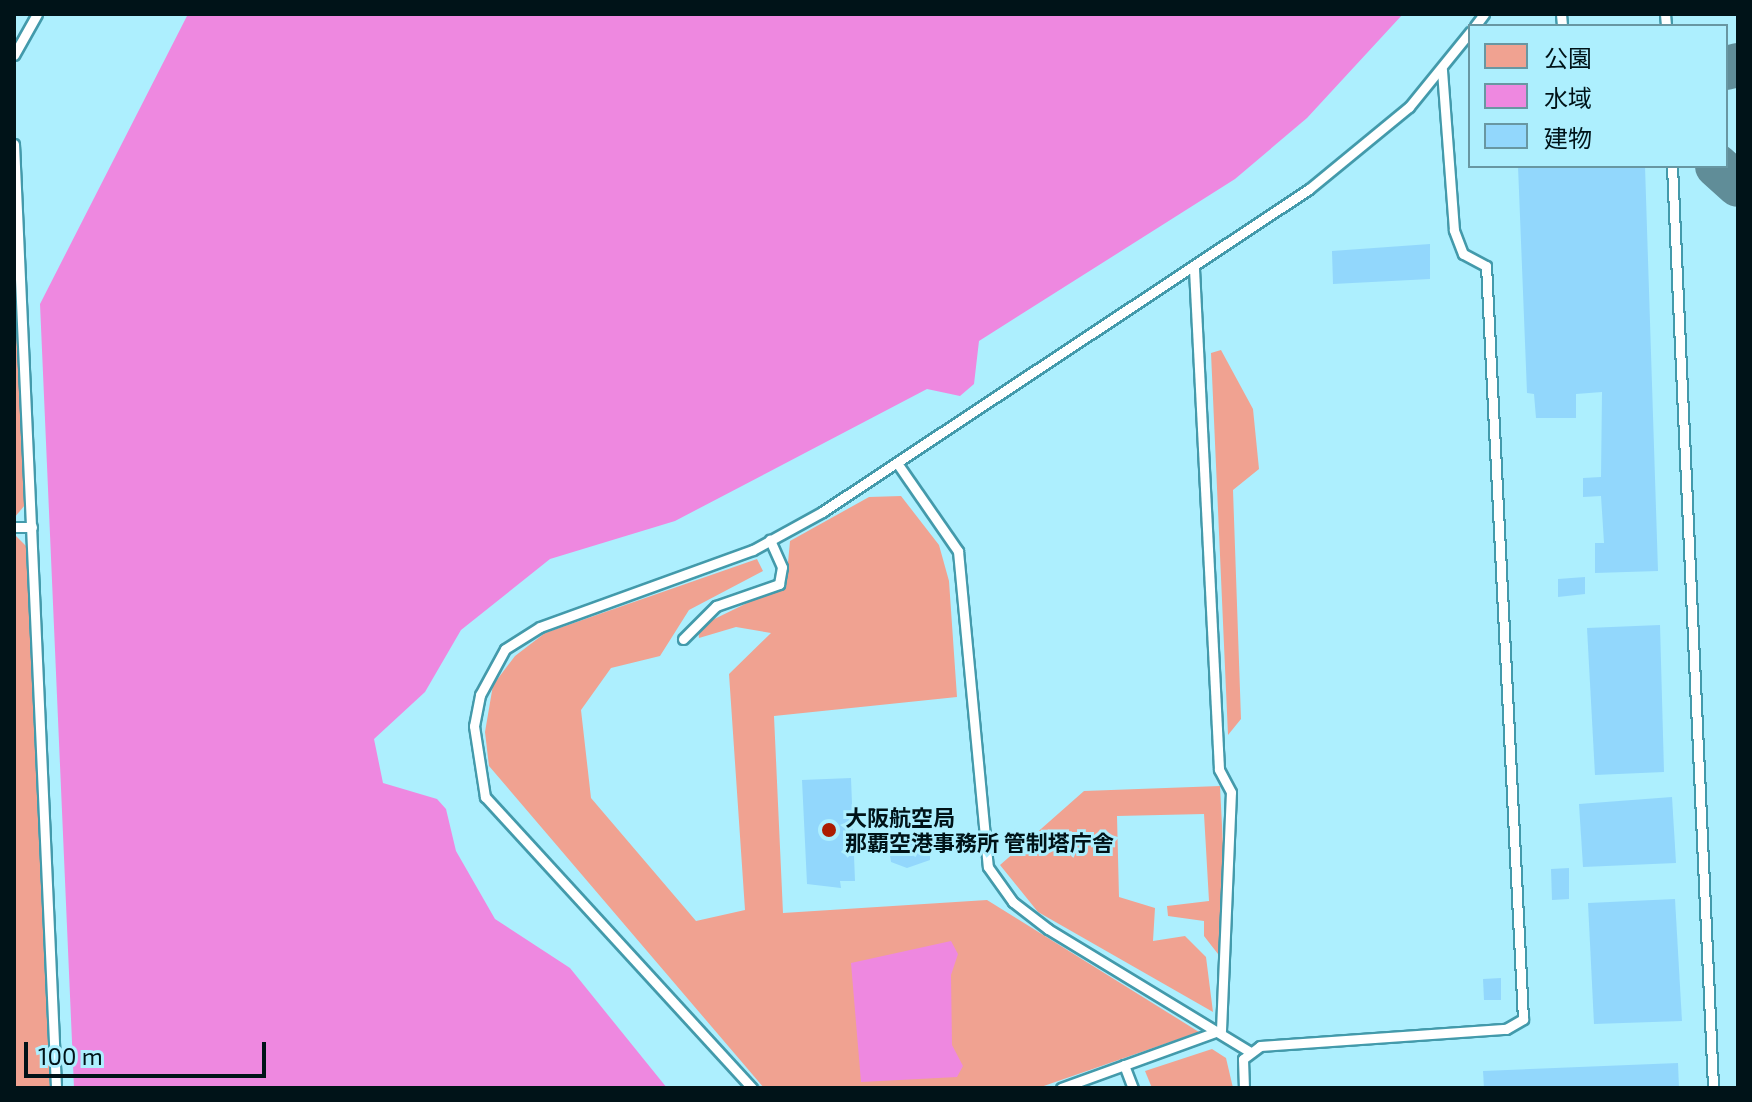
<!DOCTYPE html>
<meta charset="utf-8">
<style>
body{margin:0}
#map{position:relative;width:1752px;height:1102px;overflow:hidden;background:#adeffe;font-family:"Exo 2","Noto Sans JP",sans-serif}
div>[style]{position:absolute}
.green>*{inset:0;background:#f0a291}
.water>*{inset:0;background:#ee88e0}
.taxiway>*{height:44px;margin:-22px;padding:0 22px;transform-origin:22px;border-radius:22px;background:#608d98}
.building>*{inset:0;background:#92d7fc}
.roads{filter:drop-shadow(2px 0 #439aab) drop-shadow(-2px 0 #439aab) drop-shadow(0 2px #439aab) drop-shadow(0 -2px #439aab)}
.lane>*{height:9px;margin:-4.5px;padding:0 4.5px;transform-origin:4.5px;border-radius:4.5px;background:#fff}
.dots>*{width:22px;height:22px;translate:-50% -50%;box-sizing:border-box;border:4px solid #adeffe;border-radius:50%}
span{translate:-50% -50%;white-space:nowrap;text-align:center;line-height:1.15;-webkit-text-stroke:6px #adeffe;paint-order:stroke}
.poi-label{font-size:22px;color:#001318;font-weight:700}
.left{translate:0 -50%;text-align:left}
.frame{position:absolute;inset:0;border:16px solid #001318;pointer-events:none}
.legend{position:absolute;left:1468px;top:24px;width:260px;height:144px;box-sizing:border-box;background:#adeffe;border:2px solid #6897a2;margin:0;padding:10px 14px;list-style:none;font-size:24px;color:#001318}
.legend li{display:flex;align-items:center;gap:16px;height:40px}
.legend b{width:40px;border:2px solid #6897a2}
.scale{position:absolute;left:24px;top:1042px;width:242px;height:36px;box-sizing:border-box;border:4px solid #001318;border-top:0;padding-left:10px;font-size:24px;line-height:28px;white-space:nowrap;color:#001318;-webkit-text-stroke:6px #adeffe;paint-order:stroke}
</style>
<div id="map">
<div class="green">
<div style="clip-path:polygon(14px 241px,25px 505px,14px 518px)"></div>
<div style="clip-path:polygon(1221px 350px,1253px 409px,1259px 469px,1233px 490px,1241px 719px,1228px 735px,1211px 353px)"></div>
<div style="clip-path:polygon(901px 496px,939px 545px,949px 581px,957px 697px,774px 716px,783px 913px,987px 900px,1199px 1032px,1038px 1088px,764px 1088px,489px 766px,485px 732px,493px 685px,515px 656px,545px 633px,757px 559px,763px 571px,689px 610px,660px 656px,611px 668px,581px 710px,591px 798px,696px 921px,745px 910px,729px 674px,771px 633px,736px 627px,699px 638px,698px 627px,786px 584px,790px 541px,869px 497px)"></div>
<div style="clip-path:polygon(14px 534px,26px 546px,50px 1088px,14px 1088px)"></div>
<div style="clip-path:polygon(1220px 786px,1227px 925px,1218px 954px,1204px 936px,1204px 921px,1168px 916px,1167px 906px,1209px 901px,1204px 814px,1117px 816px,1119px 897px,1155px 908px,1153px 941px,1185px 936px,1206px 957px,1213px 1012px,1038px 912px,1000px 865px,1084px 791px)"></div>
<div style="clip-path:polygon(1212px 1049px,1226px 1058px,1233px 1088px,1152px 1088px,1145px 1071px)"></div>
</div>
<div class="water">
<div style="clip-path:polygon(188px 14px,1403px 14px,1307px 118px,1235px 179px,979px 341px,974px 384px,960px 396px,927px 389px,675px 521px,550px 559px,461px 630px,425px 692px,374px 739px,383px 783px,437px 799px,446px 809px,456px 851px,495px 919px,570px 968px,667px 1088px,74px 1088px,40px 304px)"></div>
<div style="clip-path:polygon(951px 941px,958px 954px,951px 975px,952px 1045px,963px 1066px,957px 1077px,861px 1082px,851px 963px)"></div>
</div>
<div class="taxiway">
<div style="left:1726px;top:68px;width:12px;rotate:-14deg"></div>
<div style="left:1717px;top:166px;width:28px;rotate:42deg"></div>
</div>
<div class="building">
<div style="clip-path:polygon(1518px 166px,1645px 166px,1658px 571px,1595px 573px,1595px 543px,1604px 543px,1601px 496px,1583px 497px,1583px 478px,1601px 477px,1602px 392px,1576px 394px,1576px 418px,1536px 418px,1534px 394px,1527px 393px)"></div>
<div style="clip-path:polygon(1430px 244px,1430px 279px,1333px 284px,1332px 251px)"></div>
<div style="clip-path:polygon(1585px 577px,1585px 594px,1558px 597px,1558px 579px)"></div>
<div style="clip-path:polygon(1660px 625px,1664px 772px,1595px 775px,1587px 628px)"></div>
<div style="clip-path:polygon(851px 778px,855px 881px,840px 881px,841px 888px,807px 884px,802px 780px)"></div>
<div style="clip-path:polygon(1672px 797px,1676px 863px,1583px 867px,1579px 804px)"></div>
<div style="clip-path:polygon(910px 840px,930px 847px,930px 860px,907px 868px,891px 862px,889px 849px)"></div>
<div style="clip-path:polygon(1569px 868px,1569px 899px,1552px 900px,1551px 869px)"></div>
<div style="clip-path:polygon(1675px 899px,1682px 1021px,1594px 1024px,1588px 903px)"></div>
<div style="clip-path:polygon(1501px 978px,1501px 1000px,1484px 1000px,1483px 979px)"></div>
<div style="clip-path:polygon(1678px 1063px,1679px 1088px,1484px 1088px,1483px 1071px)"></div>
</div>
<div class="roads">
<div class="lane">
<div style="left:1561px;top:14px;width:12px;rotate:85deg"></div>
<div style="left:1665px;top:14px;width:12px;rotate:85deg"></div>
<div style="left:1475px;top:26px;width:15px;rotate:-53deg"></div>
<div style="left:14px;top:55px;width:47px;rotate:-60.7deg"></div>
<div style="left:14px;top:144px;width:945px;rotate:87.45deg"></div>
<div style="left:1672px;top:166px;width:923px;rotate:87.45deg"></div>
<div style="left:897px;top:463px;width:107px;rotate:55.3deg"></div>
<div style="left:958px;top:551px;width:317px;rotate:84.6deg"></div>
<div style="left:988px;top:867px;width:43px;rotate:54.5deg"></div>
<div style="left:1013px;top:902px;width:44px;rotate:37.6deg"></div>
<div style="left:1048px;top:929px;width:235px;rotate:31.3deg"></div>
<div style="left:14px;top:527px;width:18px"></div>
<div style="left:683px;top:639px;width:47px;rotate:-45deg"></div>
<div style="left:716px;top:606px;width:67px;rotate:-19.2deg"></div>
<div style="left:779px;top:584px;width:17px;rotate:-80deg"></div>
<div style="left:782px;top:567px;width:30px;rotate:-114deg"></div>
<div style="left:1124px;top:1065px;width:25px;rotate:69deg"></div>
<div style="left:752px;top:1088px;width:395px;rotate:-132.5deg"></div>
<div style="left:485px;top:797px;width:72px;rotate:-98.8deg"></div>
<div style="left:474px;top:726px;width:32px;rotate:-79deg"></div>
<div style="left:480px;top:695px;width:52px;rotate:-61.5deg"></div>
<div style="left:505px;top:649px;width:41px;rotate:-32.2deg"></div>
<div style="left:540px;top:627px;width:226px;rotate:-19.9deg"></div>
<div style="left:753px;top:550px;width:79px;rotate:-28.8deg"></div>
<div style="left:822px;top:512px;width:584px;rotate:-33.55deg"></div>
<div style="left:1309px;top:189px;width:129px;rotate:-39.4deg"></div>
<div style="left:1409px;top:107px;width:97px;rotate:-50.9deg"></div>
<div style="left:1061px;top:1088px;width:170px;rotate:-19.9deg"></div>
<div style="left:1221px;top:1030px;width:238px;rotate:-87.6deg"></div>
<div style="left:1231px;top:792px;width:26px;rotate:-118deg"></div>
<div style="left:1219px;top:769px;width:502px;rotate:-92.86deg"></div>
<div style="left:1244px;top:1088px;width:29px;rotate:-92deg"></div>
<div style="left:1243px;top:1059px;width:21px;rotate:-37deg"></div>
<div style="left:1260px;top:1046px;width:247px;rotate:-4deg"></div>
<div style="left:1506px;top:1029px;width:20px;rotate:-30deg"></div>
<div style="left:1523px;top:1019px;width:754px;rotate:-92.81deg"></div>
<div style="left:1486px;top:266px;width:26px;rotate:-152deg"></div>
<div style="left:1463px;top:254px;width:26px;rotate:-111deg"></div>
<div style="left:1454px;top:230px;width:161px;rotate:-94.3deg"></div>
</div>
</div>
<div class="dots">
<div style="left:829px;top:830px;background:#ac1d00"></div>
</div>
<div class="poi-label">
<span class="left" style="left:845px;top:830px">大阪航空局<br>那覇空港事務所 管制塔庁舎</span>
</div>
<div class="frame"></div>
<ul class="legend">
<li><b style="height:22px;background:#f0a291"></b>公園</li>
<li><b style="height:22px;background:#ee88e0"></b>水域</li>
<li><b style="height:22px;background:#92d7fc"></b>建物</li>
</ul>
<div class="scale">100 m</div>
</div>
